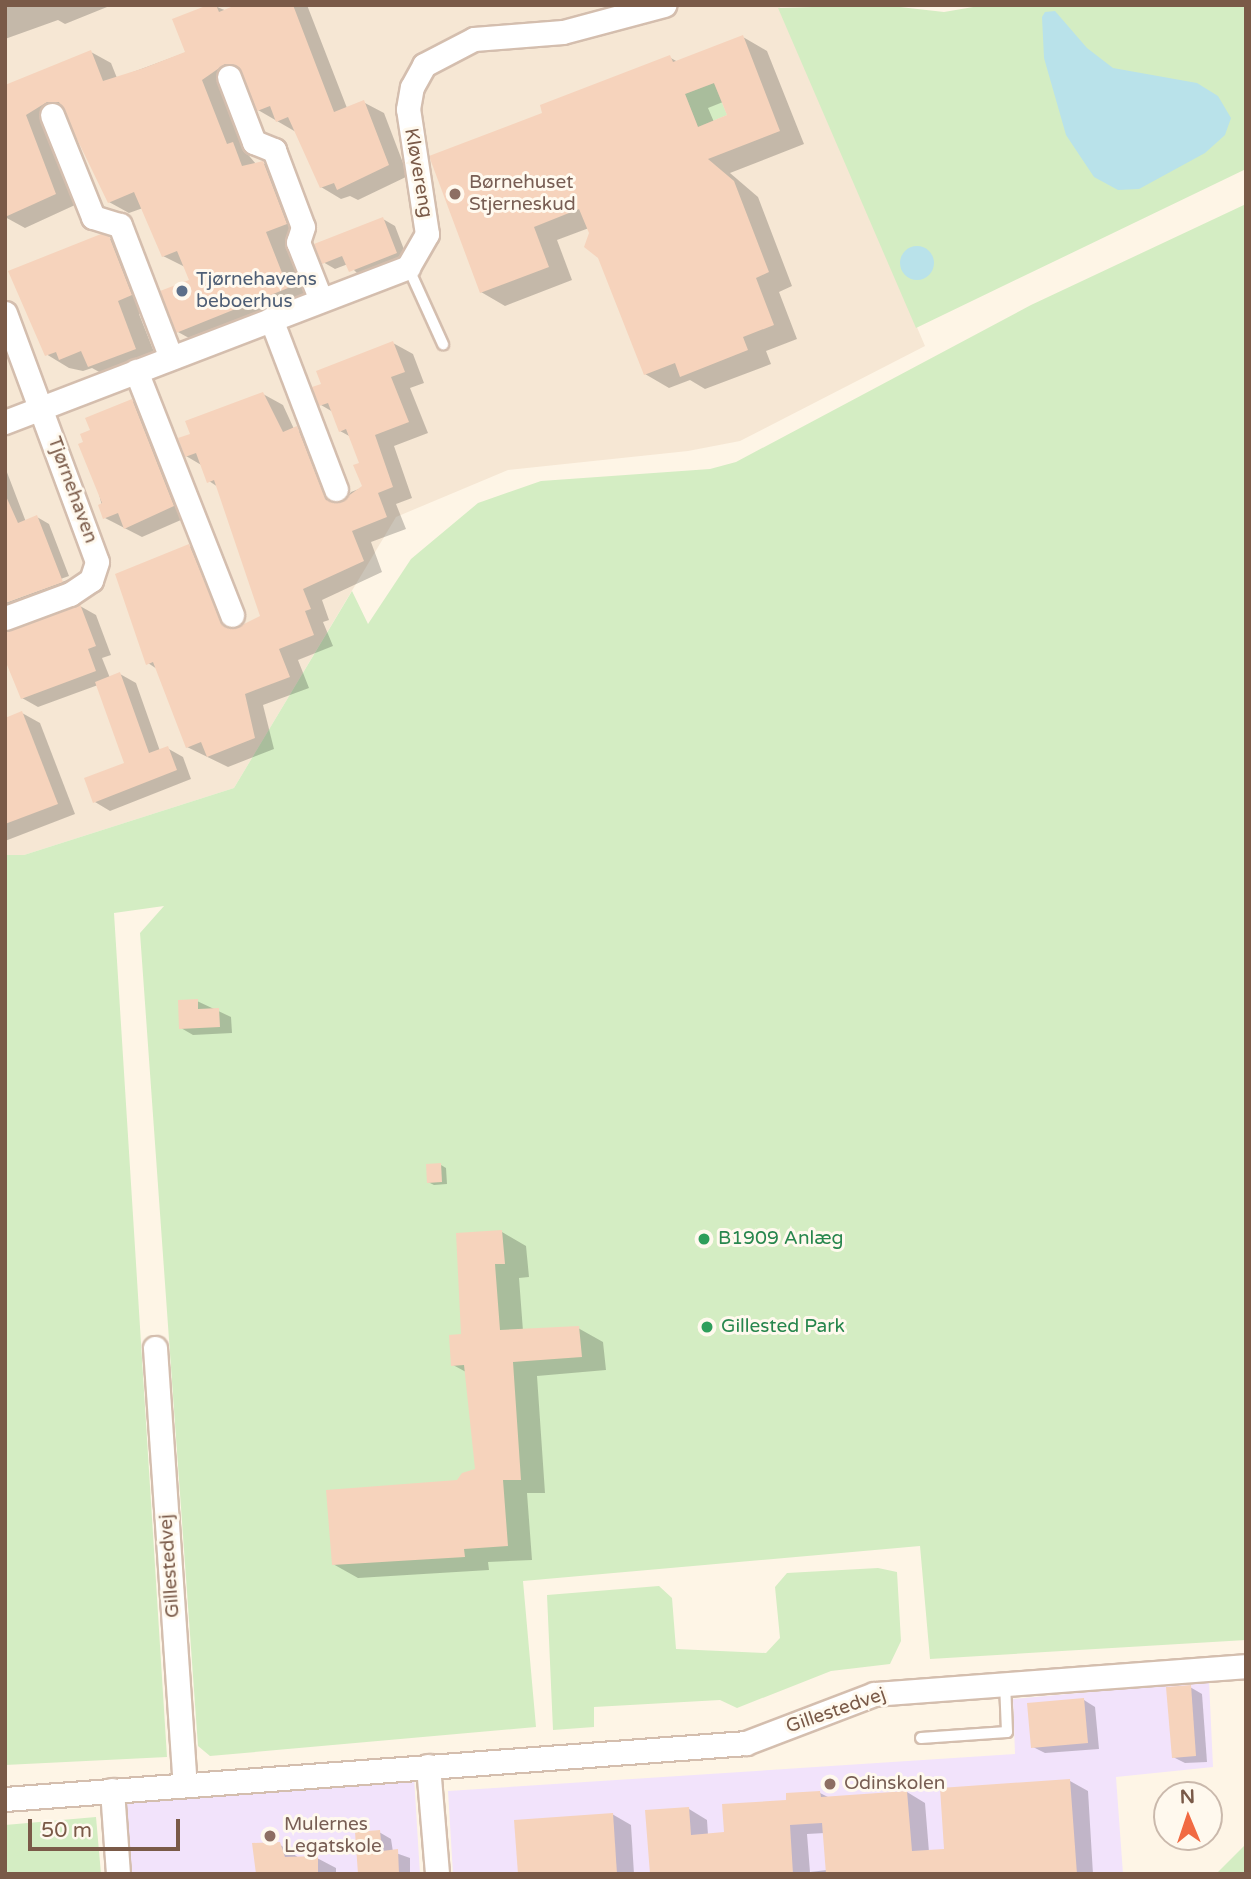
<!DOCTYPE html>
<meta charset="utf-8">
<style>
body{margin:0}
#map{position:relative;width:1251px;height:1879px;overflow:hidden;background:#fef5e6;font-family:"Varela Round",sans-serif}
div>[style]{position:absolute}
.residential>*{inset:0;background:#f6e7d4}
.education>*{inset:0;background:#f2e3fb}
.green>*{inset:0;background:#d4edc3}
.water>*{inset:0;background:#b9e2ea}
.round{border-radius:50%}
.shadow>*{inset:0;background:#0003}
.building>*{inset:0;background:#f6d3bc}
.roads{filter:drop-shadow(2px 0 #d4beae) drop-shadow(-2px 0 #d4beae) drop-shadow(0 2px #d4beae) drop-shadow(0 -2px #d4beae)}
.lane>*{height:10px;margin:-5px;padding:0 5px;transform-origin:5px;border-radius:5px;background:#fff}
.street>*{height:23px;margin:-11.5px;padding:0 11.5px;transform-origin:11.5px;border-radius:11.5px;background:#fff}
.dots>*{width:19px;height:19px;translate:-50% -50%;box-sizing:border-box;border:4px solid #fff9ee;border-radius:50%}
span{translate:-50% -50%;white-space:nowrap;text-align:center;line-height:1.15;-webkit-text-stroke:6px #fff9ee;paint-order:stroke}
.street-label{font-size:19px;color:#7a5a48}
.education-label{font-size:19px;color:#785e54}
.left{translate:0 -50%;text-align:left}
.service-label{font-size:19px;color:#4e5e75}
.leisure-label{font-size:19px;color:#27864d}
.frame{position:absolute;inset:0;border:7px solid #7a5a48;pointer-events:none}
.north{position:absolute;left:1153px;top:1781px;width:70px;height:70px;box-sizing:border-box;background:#fff9ee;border:2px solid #cab9ac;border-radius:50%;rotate:358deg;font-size:19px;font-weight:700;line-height:28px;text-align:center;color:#7a5a48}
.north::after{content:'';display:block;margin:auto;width:24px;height:32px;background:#f16a42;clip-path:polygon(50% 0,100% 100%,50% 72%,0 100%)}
.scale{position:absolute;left:28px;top:1819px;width:152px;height:32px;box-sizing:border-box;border:4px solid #7a5a48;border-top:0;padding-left:9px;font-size:21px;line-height:24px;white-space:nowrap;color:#7a5a48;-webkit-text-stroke:5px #fff9ee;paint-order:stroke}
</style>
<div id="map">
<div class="residential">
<div style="clip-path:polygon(5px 5px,779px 5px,925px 346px,740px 441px,688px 451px,508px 470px,396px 517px,234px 788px,24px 855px,5px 855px)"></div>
</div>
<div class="education">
<div style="clip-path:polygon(1209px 1681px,1213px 1767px,1116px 1777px,1123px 1874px,453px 1874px,448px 1791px,1015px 1754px,1013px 1699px)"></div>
<div style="clip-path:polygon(414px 1777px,420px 1874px,125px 1874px,120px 1799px)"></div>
</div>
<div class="green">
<div style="clip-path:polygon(882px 5px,944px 12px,985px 5px,1246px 5px,1246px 169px,916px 328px,778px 8px)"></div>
<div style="clip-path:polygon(714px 83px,727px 115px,698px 127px,685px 94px)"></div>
<div style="clip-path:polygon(1246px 204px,1246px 1640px,930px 1659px,920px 1546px,523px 1581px,536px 1727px,210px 1756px,198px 1746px,140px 933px,164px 906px,114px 913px,167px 1757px,5px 1765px,5px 855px,24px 855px,234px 788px,352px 591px,368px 624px,411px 559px,478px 503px,541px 481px,710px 469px,736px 462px,1031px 305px)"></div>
<div style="clip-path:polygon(878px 1568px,897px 1572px,901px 1641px,890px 1664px,831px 1671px,737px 1708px,720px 1700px,594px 1707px,594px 1727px,553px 1730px,547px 1595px,659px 1586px,672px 1598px,676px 1649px,766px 1653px,780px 1638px,775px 1587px,787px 1573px)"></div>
<div style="clip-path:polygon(96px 1817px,101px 1874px,5px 1874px,5px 1825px)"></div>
<div style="clip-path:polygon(1246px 1844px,1246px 1874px,1216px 1874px)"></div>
</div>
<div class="water">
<div style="clip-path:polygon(1055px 11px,1087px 48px,1113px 68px,1197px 83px,1218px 96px,1231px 118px,1225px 135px,1205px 153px,1139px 189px,1118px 190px,1094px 177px,1066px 135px,1044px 58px,1042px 17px,1045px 12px)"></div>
<div class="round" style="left:900px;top:246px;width:34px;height:34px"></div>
</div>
<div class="shadow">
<div style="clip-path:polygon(5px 5px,112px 5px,65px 24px,58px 20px,5px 39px)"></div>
<div style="clip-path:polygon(212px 5px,227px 11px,241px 5px,307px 5px,347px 108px,363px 102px,384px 113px,408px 176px,358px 200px,350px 196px,341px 199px,321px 187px,296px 132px,258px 110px,244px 75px,221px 92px,245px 151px,256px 164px,263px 163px,283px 174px,306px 235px,285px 243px,307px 300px,198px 343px,178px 332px,191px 281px,185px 267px,163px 256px,143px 208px,129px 213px,109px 202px,67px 113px,45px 127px,75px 205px,25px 228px,5px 217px,5px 86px,91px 52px,111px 63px,117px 78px,187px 52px)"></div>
<div style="clip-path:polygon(evenodd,743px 37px,767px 51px,804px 144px,730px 173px,758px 197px,792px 286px,779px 292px,797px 339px,766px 351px,771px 364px,705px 389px,690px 380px,669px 388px,645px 374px,589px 228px,557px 240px,572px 280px,505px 306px,481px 292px,545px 114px,669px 57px,678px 62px,743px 37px,723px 102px,729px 116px,714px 122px,708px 108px,723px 102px)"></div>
<div style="clip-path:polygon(383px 219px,395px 226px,408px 260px,362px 278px,348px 264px,335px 269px,323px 262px)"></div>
<div style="clip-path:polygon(109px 238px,132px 252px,154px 308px,139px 314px,158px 362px,112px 379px,92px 368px,83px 371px,69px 368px,46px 354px)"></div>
<div style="clip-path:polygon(393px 343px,413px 354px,424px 383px,410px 388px,428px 433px,394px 446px,412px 498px,396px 504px,406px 529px,371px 542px,382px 572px,322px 600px,329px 620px,323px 622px,333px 646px,298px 660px,309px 688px,263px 705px,274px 749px,228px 767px,187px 747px,157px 669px,148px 663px,189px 546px,209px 558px,238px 629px,262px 616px,218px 487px,209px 481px,203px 466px,186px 456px,192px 435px,263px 394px,283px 405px,294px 429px,316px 439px,342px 504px,351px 492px,364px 487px,361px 464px,351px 437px,340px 431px,333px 412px,321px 405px)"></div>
<div style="clip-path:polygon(132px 401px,148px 411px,190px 516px,142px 537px,105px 518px,86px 442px,92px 431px)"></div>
<div style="clip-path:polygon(5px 467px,26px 522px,37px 517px,49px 524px,69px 576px,5px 599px)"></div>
<div style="clip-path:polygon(70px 579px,73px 587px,5px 612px,5px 603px)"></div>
<div style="clip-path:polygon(80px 606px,96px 615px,111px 655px,102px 658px,110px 678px,120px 674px,136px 683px,160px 751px,167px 748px,183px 757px,191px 779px,110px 811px,95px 802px,126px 764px,98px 685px,38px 707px,22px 698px)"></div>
<div style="clip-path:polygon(22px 713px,40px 723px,75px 814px,5px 841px,5px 719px)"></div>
<div style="clip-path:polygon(197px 1001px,231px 1017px,232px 1033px,193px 1035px,181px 1028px)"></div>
<div style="clip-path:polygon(441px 1165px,446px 1168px,447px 1184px,434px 1185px,428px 1182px)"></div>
<div style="clip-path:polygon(502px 1232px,526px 1246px,529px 1277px,519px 1278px,523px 1331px,578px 1328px,603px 1342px,606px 1370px,537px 1376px,545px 1493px,527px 1493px,532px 1560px,488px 1562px,489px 1570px,358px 1578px,333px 1564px,477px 1470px,466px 1372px,453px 1365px)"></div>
<div style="clip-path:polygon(1190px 1687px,1202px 1694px,1207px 1762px,1185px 1763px,1173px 1757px)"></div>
<div style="clip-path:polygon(1084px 1700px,1095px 1707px,1099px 1749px,1045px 1753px,1033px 1747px)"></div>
<div style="clip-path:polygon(evenodd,1070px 1781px,1088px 1791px,1093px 1874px,652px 1874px,689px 1809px,707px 1820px,708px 1835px,726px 1834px,788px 1801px,820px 1793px,830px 1798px,907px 1792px,925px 1803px,929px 1852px,946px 1850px,1070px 1781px,825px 1833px,827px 1870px,810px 1872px,807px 1834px,825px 1833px)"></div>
<div style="clip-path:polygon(612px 1814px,631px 1825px,634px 1874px,520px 1874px)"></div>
<div style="clip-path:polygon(379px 1832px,391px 1839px,393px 1852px,410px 1858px,410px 1874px,360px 1874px)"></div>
<div style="clip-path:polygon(279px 1844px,299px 1858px,317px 1858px,336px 1868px,336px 1874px,258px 1874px)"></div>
</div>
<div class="building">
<div style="clip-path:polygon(208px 5px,216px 5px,219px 12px,236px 5px,293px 5px,334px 112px,364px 100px,389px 165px,337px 190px,334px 183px,320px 188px,288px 117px,276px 122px,270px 106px,257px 111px,238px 67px,225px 64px,202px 80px,227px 144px,233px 142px,242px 166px,263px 161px,287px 224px,266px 232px,288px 288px,176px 333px,160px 291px,189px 280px,177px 251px,162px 257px,134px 192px,108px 203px,59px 102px,47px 102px,26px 115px,56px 194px,5px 217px,5px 85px,91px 50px,103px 81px,144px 68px,185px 52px,172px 19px)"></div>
<div style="clip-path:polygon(evenodd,743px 35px,780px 131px,708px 159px,734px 181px,769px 272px,756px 278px,774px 325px,743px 337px,748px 350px,680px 377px,675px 363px,644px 375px,598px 258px,584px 247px,589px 233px,579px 209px,534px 227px,549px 267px,480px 293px,429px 156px,542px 113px,540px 105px,670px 55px,673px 62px,743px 35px,714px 83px,727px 115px,698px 127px,685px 94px,714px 83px)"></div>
<div style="clip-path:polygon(383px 217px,397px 253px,349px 272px,342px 256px,322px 264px,314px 244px)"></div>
<div style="clip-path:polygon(101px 234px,109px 236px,132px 295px,118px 301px,136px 349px,88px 367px,81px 351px,59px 360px,56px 352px,45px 356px,8px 271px)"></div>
<div style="clip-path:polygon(393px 341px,405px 372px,391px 377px,409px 422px,375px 435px,393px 487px,378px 493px,387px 517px,352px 531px,364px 561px,303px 589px,311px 609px,305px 611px,314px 635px,279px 649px,290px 677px,245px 694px,255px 738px,207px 757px,201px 742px,186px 748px,153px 662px,146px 665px,115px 574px,189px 544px,223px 625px,236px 628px,260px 616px,214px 480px,207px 483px,196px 453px,185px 457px,178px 438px,190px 434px,185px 421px,263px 392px,283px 432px,297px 426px,326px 500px,340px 502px,362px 486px,353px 465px,359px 463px,346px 429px,339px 432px,328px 403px,319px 406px,312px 387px,321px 384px,316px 371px)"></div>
<div style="clip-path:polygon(132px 399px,174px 506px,124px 529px,118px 513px,103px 519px,98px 505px,102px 503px,78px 444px,83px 442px,80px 434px,90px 430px,85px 418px)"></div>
<div style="clip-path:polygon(5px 494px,18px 523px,37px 515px,63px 582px,5px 603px)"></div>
<div style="clip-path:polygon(80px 604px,96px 646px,88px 649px,96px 671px,21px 699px,5px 660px,5px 632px)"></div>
<div style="clip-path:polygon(120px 672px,149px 753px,168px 746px,177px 770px,93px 803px,84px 778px,124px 763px,95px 682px)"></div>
<div style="clip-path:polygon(22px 711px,58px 804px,5px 824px,5px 718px)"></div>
<div style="clip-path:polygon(198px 999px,198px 1009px,219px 1008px,220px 1027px,179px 1029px,178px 1000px)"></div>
<div style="clip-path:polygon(441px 1163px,442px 1182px,427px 1183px,426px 1164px)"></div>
<div style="clip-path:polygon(502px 1230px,505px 1264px,495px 1264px,500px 1330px,579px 1326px,582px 1357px,513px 1362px,521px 1480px,503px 1480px,508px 1546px,464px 1549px,465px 1557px,332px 1565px,326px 1490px,457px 1480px,462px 1473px,475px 1469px,464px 1365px,451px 1366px,449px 1335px,461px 1334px,456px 1233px)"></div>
<div style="clip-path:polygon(1191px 1685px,1196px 1756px,1172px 1758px,1166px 1687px)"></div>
<div style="clip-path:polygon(1084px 1698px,1088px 1743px,1031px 1748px,1027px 1703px)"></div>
<div style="clip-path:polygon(1070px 1779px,1077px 1874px,826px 1874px,822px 1823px,790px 1825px,793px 1874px,650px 1874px,645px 1810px,689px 1807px,691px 1835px,724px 1832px,722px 1804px,786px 1800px,786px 1793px,820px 1791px,821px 1797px,907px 1791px,912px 1851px,944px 1849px,940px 1788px)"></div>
<div style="clip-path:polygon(613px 1813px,617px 1874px,518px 1874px,514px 1820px)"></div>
<div style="clip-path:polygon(380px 1830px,382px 1851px,398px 1849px,399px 1874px,358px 1874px,355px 1832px)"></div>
<div style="clip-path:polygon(280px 1842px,285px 1857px,318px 1856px,318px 1874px,256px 1874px,252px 1843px)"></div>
</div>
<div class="roads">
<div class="lane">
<div style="left:408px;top:267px;width:85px;rotate:65.6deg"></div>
<div style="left:921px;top:1738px;width:86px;rotate:-4deg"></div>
<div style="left:1007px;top:1732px;width:49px;rotate:-92.3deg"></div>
</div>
<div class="street">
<div style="left:229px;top:77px;width:70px;rotate:69deg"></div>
<div style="left:254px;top:142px;width:22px;rotate:22deg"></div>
<div style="left:274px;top:150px;width:82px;rotate:69.4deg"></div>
<div style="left:303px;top:227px;width:16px;rotate:108deg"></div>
<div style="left:298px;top:242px;width:62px;rotate:68.4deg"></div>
<div style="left:52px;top:115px;width:110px;rotate:68.1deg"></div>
<div style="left:93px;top:217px;width:28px;rotate:17deg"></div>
<div style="left:120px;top:225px;width:142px;rotate:69deg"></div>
<div style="left:5px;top:313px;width:265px;rotate:69.7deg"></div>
<div style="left:97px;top:562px;width:19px;rotate:108deg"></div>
<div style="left:91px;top:580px;width:25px;rotate:146deg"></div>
<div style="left:70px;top:594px;width:69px;rotate:159.7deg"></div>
<div style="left:271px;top:319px;width:182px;rotate:69.1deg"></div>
<div style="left:136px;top:371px;width:262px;rotate:68.5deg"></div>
<div style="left:5px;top:422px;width:432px;rotate:-21deg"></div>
<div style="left:408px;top:267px;width:38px;rotate:-60deg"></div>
<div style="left:427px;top:234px;width:126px;rotate:-98.6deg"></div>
<div style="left:408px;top:109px;width:22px;rotate:-80deg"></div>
<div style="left:412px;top:87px;width:25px;rotate:-61deg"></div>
<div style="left:424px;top:65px;width:56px;rotate:-27.5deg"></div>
<div style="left:474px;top:39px;width:89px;rotate:-4.5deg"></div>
<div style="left:563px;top:32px;width:105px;rotate:-15deg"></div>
<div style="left:155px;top:1348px;width:437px;rotate:86.1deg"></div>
<div style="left:428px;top:1766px;width:108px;rotate:85.2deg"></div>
<div style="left:112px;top:1790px;width:84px;rotate:85.9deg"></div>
<div style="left:5px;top:1799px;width:743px;rotate:-4.32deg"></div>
<div style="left:746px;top:1743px;width:137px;rotate:-20.9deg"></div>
<div style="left:874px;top:1694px;width:373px;rotate:-4.3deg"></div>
</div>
</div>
<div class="dots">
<div style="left:455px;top:194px;background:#8d6e63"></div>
<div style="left:182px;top:291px;background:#5c6f8a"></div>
<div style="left:704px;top:1239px;background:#2e9e5b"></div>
<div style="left:707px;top:1327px;background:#2e9e5b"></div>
<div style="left:830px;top:1784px;background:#8d6e63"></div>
<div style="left:270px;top:1836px;background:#8d6e63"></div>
</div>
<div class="street-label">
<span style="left:418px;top:173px;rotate:80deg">Kløvereng</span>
<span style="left:72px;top:490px;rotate:70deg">Tjørnehaven</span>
<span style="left:170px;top:1566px;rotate:-94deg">Gillestedvej</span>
<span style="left:836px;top:1711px;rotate:-19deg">Gillestedvej</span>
</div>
<div class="education-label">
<span class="left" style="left:469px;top:194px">Børnehuset<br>Stjerneskud</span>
<span class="left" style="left:844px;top:1784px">Odinskolen</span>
<span class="left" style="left:284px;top:1836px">Mulernes<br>Legatskole</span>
</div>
<div class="service-label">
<span class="left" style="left:196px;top:291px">Tjørnehavens<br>beboerhus</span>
</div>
<div class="leisure-label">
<span class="left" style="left:718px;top:1239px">B1909 Anlæg</span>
<span class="left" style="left:721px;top:1327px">Gillested Park</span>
</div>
<div class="frame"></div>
<div class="north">N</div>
<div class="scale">50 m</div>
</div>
